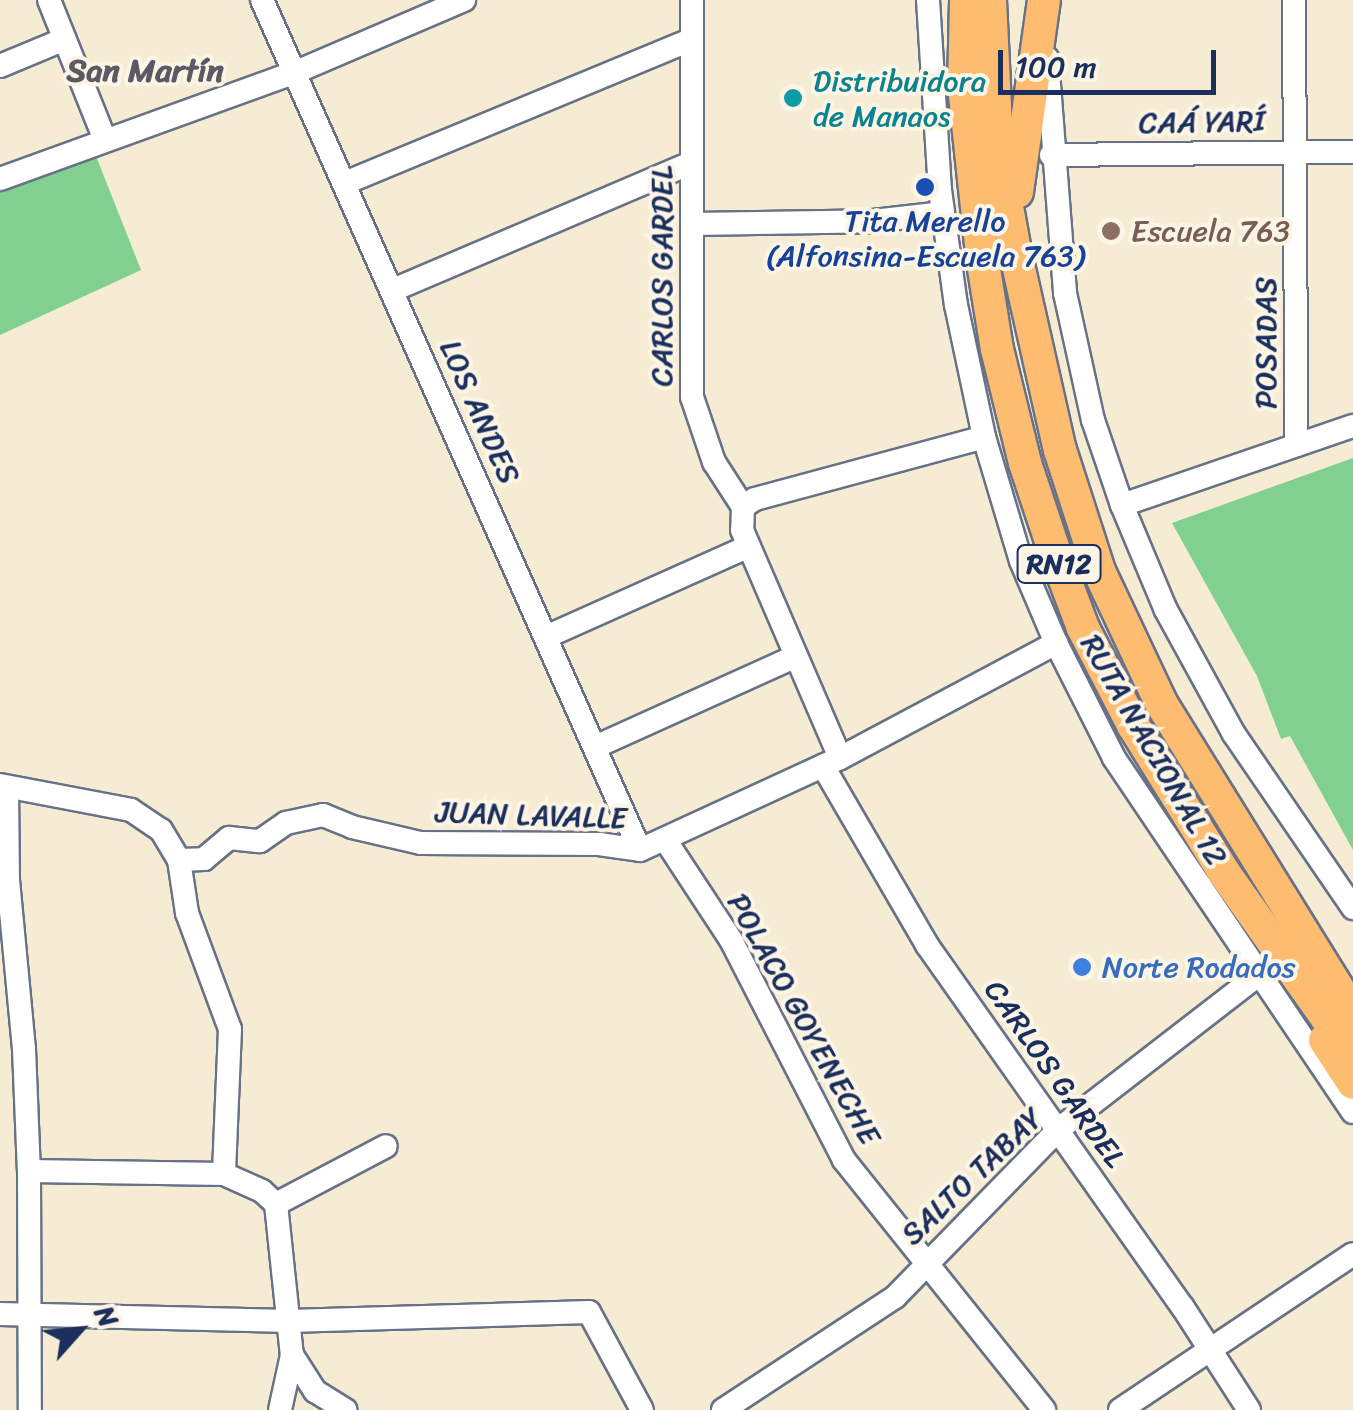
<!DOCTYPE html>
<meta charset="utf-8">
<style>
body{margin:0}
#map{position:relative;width:1353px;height:1410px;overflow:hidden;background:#f5ecd3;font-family:Sriracha,sans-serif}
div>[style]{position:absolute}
.green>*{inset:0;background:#81d08f}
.roads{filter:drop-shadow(2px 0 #677187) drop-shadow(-2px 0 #677187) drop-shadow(0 2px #677187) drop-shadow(0 -2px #677187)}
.minor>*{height:22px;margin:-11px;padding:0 11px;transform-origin:11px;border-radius:11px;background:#fff}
.highway>*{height:32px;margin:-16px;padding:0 16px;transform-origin:16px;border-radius:16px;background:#fdbc6f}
.dots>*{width:28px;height:28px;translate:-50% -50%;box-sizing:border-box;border:5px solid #fcf5e5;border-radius:50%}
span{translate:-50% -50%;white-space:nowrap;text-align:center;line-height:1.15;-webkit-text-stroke:8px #fcf5e5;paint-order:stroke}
.shield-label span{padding:2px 8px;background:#fcf5e5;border:2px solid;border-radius:8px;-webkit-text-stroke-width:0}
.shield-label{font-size:28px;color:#1b2f5e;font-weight:700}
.culture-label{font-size:30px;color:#0d838f}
.left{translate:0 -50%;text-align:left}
.street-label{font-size:30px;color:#1b2f5e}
.transit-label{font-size:30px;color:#164399}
.education-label{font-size:30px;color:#785e54}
.shop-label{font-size:30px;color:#366cbe}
.neighbourhood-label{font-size:32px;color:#5b5964;font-weight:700}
.north{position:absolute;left:30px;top:1280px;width:100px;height:100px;-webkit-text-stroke:8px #fcf5e5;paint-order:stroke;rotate:63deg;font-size:28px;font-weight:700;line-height:40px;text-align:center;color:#1b2f5e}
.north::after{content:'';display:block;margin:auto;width:35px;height:45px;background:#1b2f5e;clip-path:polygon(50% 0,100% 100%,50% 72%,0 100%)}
.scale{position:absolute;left:998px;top:50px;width:218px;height:45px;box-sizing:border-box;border:5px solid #1b2f5e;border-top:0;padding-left:12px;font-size:30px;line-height:35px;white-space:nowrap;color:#1b2f5e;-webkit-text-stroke:8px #fcf5e5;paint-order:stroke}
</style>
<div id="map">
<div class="green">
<div style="clip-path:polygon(94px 151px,141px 270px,0 335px,0 192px)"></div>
<div style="clip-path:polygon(1353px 458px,1353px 850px,1290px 736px,1281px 739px,1257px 676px,1172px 523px)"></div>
</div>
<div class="roads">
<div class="minor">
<div style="left:49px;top:0;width:151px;rotate:68.2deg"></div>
<div style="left:262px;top:0;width:930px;rotate:66.03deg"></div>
<div style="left:692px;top:0;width:397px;rotate:90deg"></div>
<div style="left:692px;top:397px;width:69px;rotate:71.3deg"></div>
<div style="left:714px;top:462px;width:54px;rotate:57.2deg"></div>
<div style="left:743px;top:507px;width:23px;rotate:92deg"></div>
<div style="left:742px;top:530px;width:248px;rotate:66.7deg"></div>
<div style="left:928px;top:0;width:190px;rotate:86.4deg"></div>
<div style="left:940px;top:190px;width:116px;rotate:82.1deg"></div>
<div style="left:956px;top:305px;width:135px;rotate:78deg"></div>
<div style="left:984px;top:437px;width:129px;rotate:73.4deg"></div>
<div style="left:1021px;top:561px;width:89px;rotate:66.9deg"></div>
<div style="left:1056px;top:643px;width:129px;rotate:63.2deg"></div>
<div style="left:1114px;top:758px;width:427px;rotate:56deg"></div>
<div style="left:1294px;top:0;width:445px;rotate:89.7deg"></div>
<div style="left:1047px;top:58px;width:236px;rotate:85.6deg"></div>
<div style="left:1065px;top:293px;width:130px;rotate:77.6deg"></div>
<div style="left:1093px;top:420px;width:90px;rotate:71.2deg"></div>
<div style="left:1122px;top:505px;width:114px;rotate:67.3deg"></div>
<div style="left:1166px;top:610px;width:141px;rotate:61.3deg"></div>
<div style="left:1234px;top:734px;width:211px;rotate:55.6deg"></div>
<div style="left:0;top:66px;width:70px;rotate:-22.6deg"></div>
<div style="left:1051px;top:155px;width:302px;rotate:-0.6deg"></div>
<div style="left:0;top:179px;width:315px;rotate:-19.9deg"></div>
<div style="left:296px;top:72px;width:183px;rotate:-23.2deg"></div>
<div style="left:345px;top:183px;width:374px;rotate:-22.5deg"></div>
<div style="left:692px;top:224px;width:181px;rotate:-0.9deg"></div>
<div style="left:873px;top:221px;width:69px;rotate:-6.6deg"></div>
<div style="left:393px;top:290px;width:324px;rotate:-23.1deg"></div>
<div style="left:1122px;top:505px;width:244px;rotate:-18.9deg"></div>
<div style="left:743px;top:507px;width:14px;rotate:-34deg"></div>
<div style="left:755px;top:499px;width:237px;rotate:-15.1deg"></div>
<div style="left:548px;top:636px;width:220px;rotate:-24.1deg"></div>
<div style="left:595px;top:747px;width:218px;rotate:-24.3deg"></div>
<div style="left:823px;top:766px;width:207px;rotate:59.8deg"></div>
<div style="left:927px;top:945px;width:442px;rotate:54.8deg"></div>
<div style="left:1182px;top:1306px;width:124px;rotate:57.2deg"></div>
<div style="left:0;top:785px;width:133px;rotate:10.8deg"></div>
<div style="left:131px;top:810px;width:36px;rotate:34deg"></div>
<div style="left:161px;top:830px;width:35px;rotate:59deg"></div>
<div style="left:179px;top:860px;width:25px;rotate:-2deg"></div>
<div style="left:204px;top:859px;width:33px;rotate:-40deg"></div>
<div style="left:229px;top:838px;width:31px;rotate:6deg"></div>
<div style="left:260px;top:841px;width:32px;rotate:-35deg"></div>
<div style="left:286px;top:823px;width:38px;rotate:-12deg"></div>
<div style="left:323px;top:815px;width:31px;rotate:22deg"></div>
<div style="left:352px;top:827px;width:71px;rotate:13.1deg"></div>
<div style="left:421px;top:843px;width:178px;rotate:0.3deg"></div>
<div style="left:599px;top:844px;width:41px;rotate:8.3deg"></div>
<div style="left:640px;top:850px;width:220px;rotate:-24.7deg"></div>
<div style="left:840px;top:758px;width:245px;rotate:-28deg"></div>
<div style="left:7px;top:787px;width:93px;rotate:89.4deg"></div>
<div style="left:8px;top:880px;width:170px;rotate:84.6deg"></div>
<div style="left:24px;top:1049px;width:122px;rotate:87.7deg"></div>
<div style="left:29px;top:1171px;width:239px;rotate:89.8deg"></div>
<div style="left:666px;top:841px;width:118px;rotate:56.7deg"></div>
<div style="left:731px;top:940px;width:247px;rotate:62.8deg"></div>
<div style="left:844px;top:1160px;width:320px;rotate:51.3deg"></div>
<div style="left:179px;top:860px;width:54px;rotate:81.4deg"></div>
<div style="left:187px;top:913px;width:124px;rotate:69.7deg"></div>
<div style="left:230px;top:1029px;width:145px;rotate:92.4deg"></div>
<div style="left:29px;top:1171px;width:195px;rotate:0.9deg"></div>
<div style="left:224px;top:1174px;width:42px;rotate:24.1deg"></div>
<div style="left:262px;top:1191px;width:19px;rotate:43deg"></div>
<div style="left:276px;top:1204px;width:152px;rotate:84deg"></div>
<div style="left:292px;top:1355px;width:43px;rotate:57.4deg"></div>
<div style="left:315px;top:1391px;width:36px;rotate:32deg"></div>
<div style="left:276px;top:1204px;width:124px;rotate:-27.8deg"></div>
<div style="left:0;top:1314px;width:289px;rotate:1.4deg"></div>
<div style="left:289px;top:1321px;width:300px;rotate:-1.7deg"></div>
<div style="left:589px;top:1312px;width:111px;rotate:61.6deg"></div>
<div style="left:280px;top:1410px;width:56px;rotate:-77.7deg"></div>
<div style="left:723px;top:1410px;width:206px;rotate:-33.3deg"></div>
<div style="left:895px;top:1297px;width:235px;rotate:-45.7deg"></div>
<div style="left:1059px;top:1129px;width:250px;rotate:-37.7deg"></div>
<div style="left:1120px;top:1410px;width:280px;rotate:-33.8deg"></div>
</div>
<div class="highway">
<div style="left:966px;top:0;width:86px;rotate:91.3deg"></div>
<div style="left:964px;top:86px;width:178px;rotate:83.9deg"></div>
<div style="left:983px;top:263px;width:87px;rotate:80.8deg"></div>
<div style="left:997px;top:349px;width:117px;rotate:76.2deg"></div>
<div style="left:1025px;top:463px;width:98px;rotate:71.6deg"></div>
<div style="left:1056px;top:556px;width:77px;rotate:69.4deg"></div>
<div style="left:1083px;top:628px;width:109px;rotate:62.7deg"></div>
<div style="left:1133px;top:725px;width:172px;rotate:58.3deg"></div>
<div style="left:1223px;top:871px;width:225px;rotate:54.8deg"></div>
<div style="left:990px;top:0;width:151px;rotate:87.3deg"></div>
<div style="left:997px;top:151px;width:102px;rotate:79.8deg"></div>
<div style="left:1015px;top:251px;width:204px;rotate:77.3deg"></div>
<div style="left:1060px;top:450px;width:127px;rotate:72.1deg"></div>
<div style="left:1099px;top:571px;width:146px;rotate:64.8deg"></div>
<div style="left:1161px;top:703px;width:365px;rotate:58.2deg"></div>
<div style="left:1017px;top:192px;width:193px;rotate:-82deg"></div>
<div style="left:1325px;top:1040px;width:51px;rotate:56.9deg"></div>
</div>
</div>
<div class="dots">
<div style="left:793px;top:98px;background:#0f9aa8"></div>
<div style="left:925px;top:187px;background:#1a4fb4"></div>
<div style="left:1111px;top:231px;background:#8d6e63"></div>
<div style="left:1082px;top:967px;background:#3f7fe0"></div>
</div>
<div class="shield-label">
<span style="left:1059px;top:564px">RN12</span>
</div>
<div class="culture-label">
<span class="left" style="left:813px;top:98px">Distribuidora<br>de Manaos</span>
</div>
<div class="street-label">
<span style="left:1202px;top:122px;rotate:-1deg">CAÁ YARÍ</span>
<span style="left:662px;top:276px;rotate:-90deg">CARLOS GARDEL</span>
<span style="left:1266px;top:343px;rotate:-90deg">POSADAS</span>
<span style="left:480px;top:412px;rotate:66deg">LOS ANDES</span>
<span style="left:1154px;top:750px;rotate:60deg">RUTA NACIONAL 12</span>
<span style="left:531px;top:815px;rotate:2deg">JUAN LAVALLE</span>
<span style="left:804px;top:1019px;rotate:61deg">POLACO GOYENECHE</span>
<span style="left:1055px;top:1074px;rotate:55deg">CARLOS GARDEL</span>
<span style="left:972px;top:1176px;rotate:-44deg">SALTO TABAY</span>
</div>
<div class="transit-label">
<span style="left:925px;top:238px">Tita Merello<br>(Alfonsina-Escuela 763)</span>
</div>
<div class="education-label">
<span class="left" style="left:1131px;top:231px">Escuela 763</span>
</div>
<div class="shop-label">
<span class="left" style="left:1102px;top:967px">Norte Rodados</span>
</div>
<div class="neighbourhood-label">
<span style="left:145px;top:71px">San Martín</span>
</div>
<div class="north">N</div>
<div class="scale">100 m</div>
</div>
